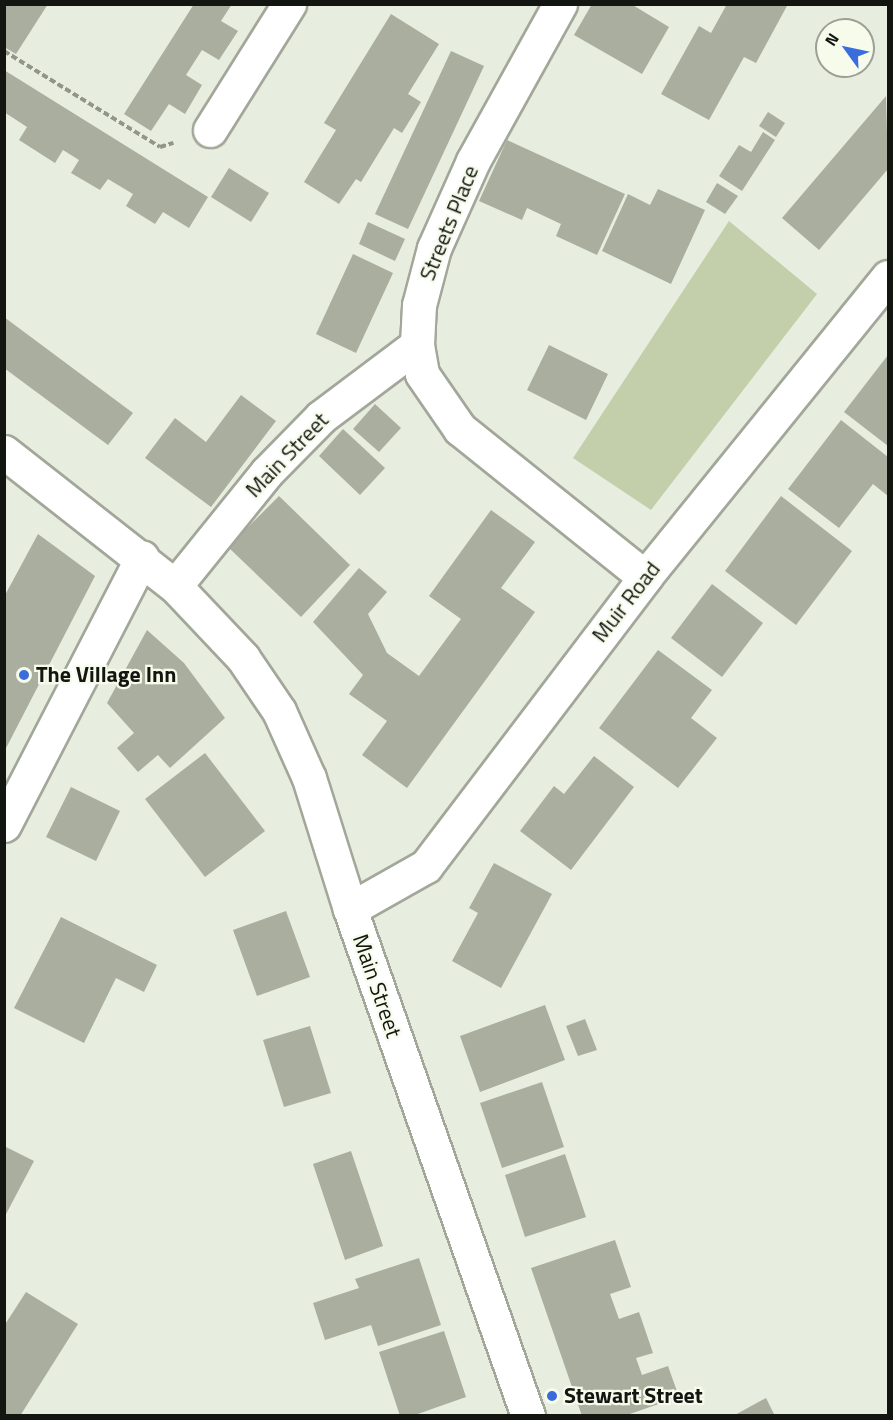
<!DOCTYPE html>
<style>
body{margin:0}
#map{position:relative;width:893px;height:1420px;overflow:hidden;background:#e8eedf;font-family:"Titillium Web",sans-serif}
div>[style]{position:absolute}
.green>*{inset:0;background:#c2cfaa}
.building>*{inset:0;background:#a9ae9f}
.path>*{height:4px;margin-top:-2px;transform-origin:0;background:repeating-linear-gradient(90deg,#91958a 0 6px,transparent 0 9px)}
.roads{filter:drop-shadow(2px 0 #a2a799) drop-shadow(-2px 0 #a2a799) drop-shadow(0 2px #a2a799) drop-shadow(0 -2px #a2a799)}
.minor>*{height:33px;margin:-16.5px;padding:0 16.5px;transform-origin:16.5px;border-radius:16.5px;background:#fff}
.tertiary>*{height:33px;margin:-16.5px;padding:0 16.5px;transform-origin:16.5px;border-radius:16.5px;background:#fff}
.dots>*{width:16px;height:16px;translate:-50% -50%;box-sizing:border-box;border:3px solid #f6fbec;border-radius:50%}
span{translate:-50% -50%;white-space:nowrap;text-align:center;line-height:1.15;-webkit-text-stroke:4.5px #f6fbec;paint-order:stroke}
.street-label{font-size:22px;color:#131510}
.poi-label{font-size:22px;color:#131510;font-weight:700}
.left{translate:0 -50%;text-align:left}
.frame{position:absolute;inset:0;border:6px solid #131510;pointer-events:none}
.north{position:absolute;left:815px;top:18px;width:60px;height:60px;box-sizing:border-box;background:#f6fbec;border:2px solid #9b9f94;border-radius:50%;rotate:303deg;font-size:16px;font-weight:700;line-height:24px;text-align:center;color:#131510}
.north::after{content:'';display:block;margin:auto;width:21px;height:27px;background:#3a6cdc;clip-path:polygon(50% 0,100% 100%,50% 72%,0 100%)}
</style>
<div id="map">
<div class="green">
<div style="clip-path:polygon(729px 221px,817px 294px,651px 510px,573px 458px)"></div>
</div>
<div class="building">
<div style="clip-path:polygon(4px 4px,48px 4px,16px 54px,4px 47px)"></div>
<div style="clip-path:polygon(194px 4px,232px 4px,221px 21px,238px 31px,219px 60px,202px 50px,186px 75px,202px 85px,185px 114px,169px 104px,151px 131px,124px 114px)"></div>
<div style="clip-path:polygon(592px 4px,631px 4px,669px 27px,642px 74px,574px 35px)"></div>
<div style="clip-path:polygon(727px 4px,788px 4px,756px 63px,744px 57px,709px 120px,661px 94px,699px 26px,711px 33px)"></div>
<div style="clip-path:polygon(391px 14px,439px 44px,408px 94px,421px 102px,402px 133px,394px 128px,361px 182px,356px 179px,339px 204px,304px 182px,336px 130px,324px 123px)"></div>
<div style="clip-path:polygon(451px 51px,484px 66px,408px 229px,375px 214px)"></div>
<div style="clip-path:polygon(4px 70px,208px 197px,189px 228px,163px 212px,155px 224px,126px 206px,133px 194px,108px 179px,100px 190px,71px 173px,79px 160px,63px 150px,55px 163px,19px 140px,27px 127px,4px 112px)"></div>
<div style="clip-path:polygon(886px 96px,888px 169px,819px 250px,782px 218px)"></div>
<div style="clip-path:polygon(768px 112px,785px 123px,776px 137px,759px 126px)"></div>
<div style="clip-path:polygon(763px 132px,775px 140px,742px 191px,719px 176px,739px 145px,751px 152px)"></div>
<div style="clip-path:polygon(507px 140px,625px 194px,597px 255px,556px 236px,561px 224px,527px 208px,522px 220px,479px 201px)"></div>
<div style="clip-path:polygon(229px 168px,269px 193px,251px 222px,211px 197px)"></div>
<div style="clip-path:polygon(717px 183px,738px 196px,725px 214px,706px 202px)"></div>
<div style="clip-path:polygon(658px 189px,705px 210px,671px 284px,602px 251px,628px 194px,650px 205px)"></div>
<div style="clip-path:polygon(368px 222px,405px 239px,395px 261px,359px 244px)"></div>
<div style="clip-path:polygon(353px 254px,393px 273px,356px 353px,316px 334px)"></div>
<div style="clip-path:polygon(4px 317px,133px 413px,108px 445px,4px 368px)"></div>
<div style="clip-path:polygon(549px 345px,608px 374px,586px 420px,527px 390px)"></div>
<div style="clip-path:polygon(888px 355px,888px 446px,844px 412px)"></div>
<div style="clip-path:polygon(241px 395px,276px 421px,211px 507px,145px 458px,175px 418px,206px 442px)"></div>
<div style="clip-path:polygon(375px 404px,401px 428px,379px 452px,353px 429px)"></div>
<div style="clip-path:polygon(841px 420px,888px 457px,888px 496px,873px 484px,839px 528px,788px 489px)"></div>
<div style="clip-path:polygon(343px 429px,385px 468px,360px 495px,319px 456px)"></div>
<div style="clip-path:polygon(279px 496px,350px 565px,301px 617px,228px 547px)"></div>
<div style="clip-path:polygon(781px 496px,852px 551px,796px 625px,725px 571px)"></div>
<div style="clip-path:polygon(491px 510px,535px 542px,501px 588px,535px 612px,407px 788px,362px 755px,387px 721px,349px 694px,363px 675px,313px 622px,359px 568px,387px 592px,368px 614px,387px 653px,419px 676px,461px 619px,429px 596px)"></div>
<div style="clip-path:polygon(38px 534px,95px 576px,4px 752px,4px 597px)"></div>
<div style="clip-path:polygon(712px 584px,763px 623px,722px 677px,671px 638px)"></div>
<div style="clip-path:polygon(147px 630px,184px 663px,225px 718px,170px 768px,158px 755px,138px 772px,117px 748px,134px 733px,107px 703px)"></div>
<div style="clip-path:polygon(658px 650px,712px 690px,691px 718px,717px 738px,678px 788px,599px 728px)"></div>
<div style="clip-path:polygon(205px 753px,265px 831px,205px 877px,145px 799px)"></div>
<div style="clip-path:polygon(594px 756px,634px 787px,571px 870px,520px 831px,554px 786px,564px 794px)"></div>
<div style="clip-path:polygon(71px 787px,120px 811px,96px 861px,46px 837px)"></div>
<div style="clip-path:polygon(494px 863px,552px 894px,501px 988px,452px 961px,478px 913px,469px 908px)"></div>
<div style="clip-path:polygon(286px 911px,310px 977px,257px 996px,233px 930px)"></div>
<div style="clip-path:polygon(61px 917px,157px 965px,144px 992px,116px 978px,84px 1043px,14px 1008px)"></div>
<div style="clip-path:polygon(545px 1005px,565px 1060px,480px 1092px,460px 1036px)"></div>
<div style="clip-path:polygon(585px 1019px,597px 1050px,578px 1056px,566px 1026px)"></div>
<div style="clip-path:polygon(310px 1026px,331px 1093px,284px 1107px,263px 1040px)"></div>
<div style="clip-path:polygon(542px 1082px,564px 1147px,502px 1168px,480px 1103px)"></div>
<div style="clip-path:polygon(4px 1146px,34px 1161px,4px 1218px)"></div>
<div style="clip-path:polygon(351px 1151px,383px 1246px,345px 1260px,313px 1164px)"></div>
<div style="clip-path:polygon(565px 1154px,586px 1217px,525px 1237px,505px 1175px)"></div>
<div style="clip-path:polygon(615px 1240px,631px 1287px,610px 1294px,619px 1319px,639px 1312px,653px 1353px,636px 1358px,642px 1375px,668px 1366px,679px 1397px,624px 1416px,582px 1416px,531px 1268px)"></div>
<div style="clip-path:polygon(419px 1258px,441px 1325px,378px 1346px,371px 1325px,325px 1340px,313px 1303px,359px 1288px,355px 1279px)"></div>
<div style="clip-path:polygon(26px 1292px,78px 1324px,20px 1416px,4px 1416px,4px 1326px)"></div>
<div style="clip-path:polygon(444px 1331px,466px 1397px,412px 1416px,400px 1416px,379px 1352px)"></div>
<div style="clip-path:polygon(766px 1398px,775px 1416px,733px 1416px)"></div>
</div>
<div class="path">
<div style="left:4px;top:51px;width:183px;rotate:31.6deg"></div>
<div style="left:160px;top:147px;width:14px;rotate:-17deg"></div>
</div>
<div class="roads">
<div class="minor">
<div style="left:560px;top:4px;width:179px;rotate:119deg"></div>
<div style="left:473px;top:161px;width:95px;rotate:114.1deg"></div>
<div style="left:434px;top:248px;width:59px;rotate:104.7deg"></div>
<div style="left:419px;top:305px;width:40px;rotate:92.9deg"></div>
<div style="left:417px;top:345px;width:29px;rotate:80deg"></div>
<div style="left:422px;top:374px;width:67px;rotate:55.4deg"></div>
<div style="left:460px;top:429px;width:237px;rotate:38.7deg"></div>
<div style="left:210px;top:130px;width:149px;rotate:-57.9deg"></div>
<div style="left:175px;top:586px;width:146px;rotate:-51.1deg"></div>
<div style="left:267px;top:472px;width:77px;rotate:-45.5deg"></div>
<div style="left:321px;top:417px;width:120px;rotate:-36.9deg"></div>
<div style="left:4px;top:825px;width:301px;rotate:-62.7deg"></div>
<div style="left:350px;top:909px;width:87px;rotate:-29.5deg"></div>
<div style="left:426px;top:866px;width:363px;rotate:-52.8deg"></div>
<div style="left:645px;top:577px;width:386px;rotate:-51deg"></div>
</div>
<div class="tertiary">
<div style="left:4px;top:452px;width:217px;rotate:38.1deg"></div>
<div style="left:175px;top:586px;width:99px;rotate:46.6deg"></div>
<div style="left:243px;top:658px;width:64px;rotate:55.8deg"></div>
<div style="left:279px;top:711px;width:73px;rotate:65.9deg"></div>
<div style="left:309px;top:778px;width:137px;rotate:72.6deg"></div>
<div style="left:350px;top:909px;width:537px;rotate:70.65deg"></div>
</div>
</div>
<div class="dots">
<div style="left:24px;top:675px;background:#3a6cdc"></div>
<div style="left:552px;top:1396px;background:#3a6cdc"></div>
</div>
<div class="street-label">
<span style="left:449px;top:223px;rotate:-68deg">Streets Place</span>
<span style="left:287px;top:455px;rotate:-46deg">Main Street</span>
<span style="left:626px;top:602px;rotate:-52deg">Muir Road</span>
<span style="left:377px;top:986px;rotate:71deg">Main Street</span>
</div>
<div class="poi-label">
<span class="left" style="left:36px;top:675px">The Village Inn</span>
<span class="left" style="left:564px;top:1396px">Stewart Street</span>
</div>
<div class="frame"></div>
<div class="north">N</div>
</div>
